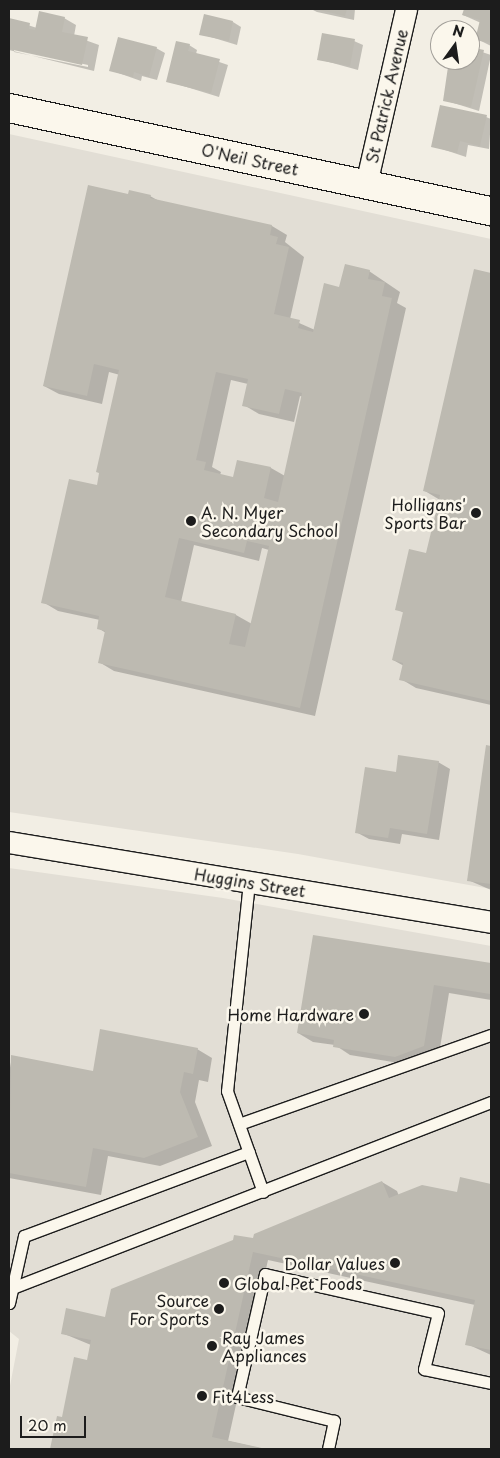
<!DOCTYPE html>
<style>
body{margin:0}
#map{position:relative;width:500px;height:1458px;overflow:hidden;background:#f2eee4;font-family:"Playpen Sans",sans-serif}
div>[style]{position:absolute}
.built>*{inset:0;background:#e2ded5}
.shadow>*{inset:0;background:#0003}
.building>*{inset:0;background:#bdbab1}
.roads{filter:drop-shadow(1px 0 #1c1c1c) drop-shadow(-1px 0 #1c1c1c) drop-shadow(0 1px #1c1c1c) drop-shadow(0 -1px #1c1c1c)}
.service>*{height:11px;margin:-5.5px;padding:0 5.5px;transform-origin:5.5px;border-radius:5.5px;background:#fbf7ec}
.minor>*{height:21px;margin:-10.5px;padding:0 10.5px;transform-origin:10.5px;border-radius:10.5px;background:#fbf7ec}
.tertiary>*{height:28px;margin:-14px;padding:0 14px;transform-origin:14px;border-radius:14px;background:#fbf7ec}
.dots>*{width:14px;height:14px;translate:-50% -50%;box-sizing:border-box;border:2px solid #fbf7ec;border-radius:50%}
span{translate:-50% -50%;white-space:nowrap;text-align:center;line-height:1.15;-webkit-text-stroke:5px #fbf7ec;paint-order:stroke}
.street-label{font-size:16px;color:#1c1c1c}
.poi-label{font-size:16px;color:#1c1c1c}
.right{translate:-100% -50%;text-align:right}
.left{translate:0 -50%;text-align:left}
.frame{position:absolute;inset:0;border:10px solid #1c1c1c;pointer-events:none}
.north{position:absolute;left:430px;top:20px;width:50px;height:50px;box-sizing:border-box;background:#fbf7ec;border:1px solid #a29f99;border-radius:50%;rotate:14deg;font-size:14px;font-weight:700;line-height:20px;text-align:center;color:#1c1c1c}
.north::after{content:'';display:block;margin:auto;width:18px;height:22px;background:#1c1c1c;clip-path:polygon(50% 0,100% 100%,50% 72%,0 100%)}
.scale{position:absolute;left:20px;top:1416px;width:66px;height:22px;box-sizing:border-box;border:2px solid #1c1c1c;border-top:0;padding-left:6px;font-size:15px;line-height:18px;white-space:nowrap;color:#1c1c1c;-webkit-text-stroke:4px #fbf7ec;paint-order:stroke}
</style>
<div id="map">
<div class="built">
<div style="clip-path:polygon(9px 134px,491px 239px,491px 889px,298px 854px,9px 812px)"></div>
<div style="clip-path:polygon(9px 868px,223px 898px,491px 946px,491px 1449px,9px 1449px,9px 1391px,19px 1339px,9px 1331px)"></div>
</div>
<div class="shadow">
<div style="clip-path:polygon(311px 9px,355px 9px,354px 20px,317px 12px)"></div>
<div style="clip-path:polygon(465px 9px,491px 9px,491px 46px,477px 39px,481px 23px,463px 15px)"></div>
<div style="clip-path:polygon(evenodd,64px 18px,76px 25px,74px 36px,99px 45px,94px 71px,9px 50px,9px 19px,37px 28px,64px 18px,14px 49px,88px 65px,88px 67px,14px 52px,14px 49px)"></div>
<div style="clip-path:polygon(233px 22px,241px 27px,237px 45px,201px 34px)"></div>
<div style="clip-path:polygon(354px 41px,363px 45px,358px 70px,318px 59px)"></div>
<div style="clip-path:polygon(189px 45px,197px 50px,196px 54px,228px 65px,219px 97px,167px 81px)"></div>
<div style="clip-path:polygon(156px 48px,165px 53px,157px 80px,142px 76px,141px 81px,110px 70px)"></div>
<div style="clip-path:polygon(470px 48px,491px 55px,479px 111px,444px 100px,455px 60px,470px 60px)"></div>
<div style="clip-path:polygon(486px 117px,491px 119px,489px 149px,468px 145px,466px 157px,433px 146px)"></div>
<div style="clip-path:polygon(evenodd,129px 195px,150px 196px,159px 201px,272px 226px,287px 235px,285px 242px,304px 257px,290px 319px,315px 330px,340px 288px,369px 271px,400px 292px,397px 303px,406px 308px,315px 716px,114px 671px,99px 662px,106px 633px,98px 628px,100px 620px,58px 611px,43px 602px,98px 486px,120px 375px,109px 372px,102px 404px,59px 394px,44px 386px,129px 195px,231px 380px,248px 384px,244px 405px,259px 414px,294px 422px,300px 396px,303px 397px,285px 476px,271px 468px,238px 461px,234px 478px,220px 475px,221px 472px,212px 467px,231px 380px,129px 195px,194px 545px,259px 561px,262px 548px,269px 550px,252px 624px,236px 615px,181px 602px,194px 545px)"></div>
<div style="clip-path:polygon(475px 271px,491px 275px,491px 705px,416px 688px,401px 679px,404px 666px,393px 660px,404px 613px,397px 609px,427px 555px,440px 500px,425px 491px)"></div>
<div style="clip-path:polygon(487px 747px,491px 747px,491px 890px,468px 880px)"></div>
<div style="clip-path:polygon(438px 762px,450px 769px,439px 840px,402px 834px,400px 844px,369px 839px,356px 832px,397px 773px)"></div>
<div style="clip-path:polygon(314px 936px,491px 965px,491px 1000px,449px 993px,439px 1054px,411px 1065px,350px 1055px,335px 1045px,313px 1042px,298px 1033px)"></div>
<div style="clip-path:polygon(197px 1049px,212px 1058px,208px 1082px,199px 1080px,195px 1102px,212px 1146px,160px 1166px,108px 1156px,101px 1195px,9px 1178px,9px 1073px,12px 1057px,94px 1072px)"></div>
<div style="clip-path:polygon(461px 1179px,491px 1185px,491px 1355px,467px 1344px,475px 1305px,268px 1260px,228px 1441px,264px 1449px,51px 1449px,58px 1417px,63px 1418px,88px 1362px,91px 1345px,62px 1333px,106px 1318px,254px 1240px,382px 1182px,397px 1191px,399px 1196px,458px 1193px)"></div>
</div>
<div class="building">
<div style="clip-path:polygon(315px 9px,347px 9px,345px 16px)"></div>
<div style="clip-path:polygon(464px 9px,491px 9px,491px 43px,475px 40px,480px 20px,462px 15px)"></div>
<div style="clip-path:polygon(39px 11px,65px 17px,62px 32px,88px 37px,82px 65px,9px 49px,9px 18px,30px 23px,29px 29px,35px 30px)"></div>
<div style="clip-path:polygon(204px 14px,233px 21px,229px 41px,199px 35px)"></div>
<div style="clip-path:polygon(322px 33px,355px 39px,350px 66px,317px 60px)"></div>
<div style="clip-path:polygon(118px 37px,157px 47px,149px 77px,134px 72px,133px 77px,109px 71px)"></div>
<div style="clip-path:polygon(176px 41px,190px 44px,188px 51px,220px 59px,211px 93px,166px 82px)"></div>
<div style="clip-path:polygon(470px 47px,484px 50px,471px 107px,443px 101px,449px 60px,470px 60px)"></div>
<div style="clip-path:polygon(440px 105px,487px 115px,480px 146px,460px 141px,457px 153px,431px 147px)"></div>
<div style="clip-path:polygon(evenodd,88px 185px,128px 194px,129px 190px,151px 195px,150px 198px,272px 225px,270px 235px,278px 237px,276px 244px,289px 247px,274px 314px,300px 320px,298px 328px,313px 332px,324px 283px,339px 287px,345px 264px,370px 270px,368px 279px,385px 282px,382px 296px,392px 298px,300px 708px,98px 663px,105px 631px,97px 629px,99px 616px,41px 603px,69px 479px,97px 485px,99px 473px,96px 472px,119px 370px,94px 364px,87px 396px,43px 386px,88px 185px,216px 372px,248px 379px,242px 406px,279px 414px,285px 389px,302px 393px,278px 502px,264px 498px,271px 467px,237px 460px,233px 477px,204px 470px,206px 462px,196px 460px,216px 372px,88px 185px,179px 538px,244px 553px,247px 541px,269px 546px,245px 647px,229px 644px,236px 614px,165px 597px,179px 538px)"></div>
<div style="clip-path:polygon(474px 269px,491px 273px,491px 701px,399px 680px,403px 663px,392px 660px,403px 612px,395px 610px,409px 549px,426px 553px,440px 495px,423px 491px)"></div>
<div style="clip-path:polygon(486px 745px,491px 746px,491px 884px,467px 881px)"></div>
<div style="clip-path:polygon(398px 755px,439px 761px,427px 834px,390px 828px,388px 838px,355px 833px,365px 767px,396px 772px)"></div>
<div style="clip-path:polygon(313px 935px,491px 963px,490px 994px,434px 985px,424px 1046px,395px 1057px,333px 1047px,334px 1040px,297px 1033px)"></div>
<div style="clip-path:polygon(100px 1029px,198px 1048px,193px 1074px,184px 1072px,180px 1092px,198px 1137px,144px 1158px,93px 1148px,86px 1187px,9px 1173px,11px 1055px,93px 1071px)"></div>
<div style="clip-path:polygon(460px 1177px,491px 1184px,491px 1350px,465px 1345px,475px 1300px,253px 1252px,212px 1437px,266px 1449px,50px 1449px,57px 1416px,62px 1417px,74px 1357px,87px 1360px,91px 1340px,61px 1334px,66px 1308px,105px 1317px,111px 1289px,233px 1240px,234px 1235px,253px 1238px,254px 1234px,382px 1181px,389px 1198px,422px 1185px,457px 1192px)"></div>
</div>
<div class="roads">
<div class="service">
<div style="left:249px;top:882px;width:210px;rotate:96deg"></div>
<div style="left:227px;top:1091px;width:107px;rotate:70.4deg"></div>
<div style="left:239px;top:1124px;width:267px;rotate:-19.5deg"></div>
<div style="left:12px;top:1288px;width:514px;rotate:-21.22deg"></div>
<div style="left:9px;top:1303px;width:69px;rotate:-77.4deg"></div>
<div style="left:24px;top:1236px;width:240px;rotate:-20.5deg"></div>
<div style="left:328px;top:1449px;width:29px;rotate:-78deg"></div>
<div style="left:334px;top:1421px;width:100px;rotate:-166.1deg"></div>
<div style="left:237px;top:1397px;width:126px;rotate:-77.2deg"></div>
<div style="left:265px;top:1274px;width:177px;rotate:12.7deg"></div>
<div style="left:438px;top:1313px;width:58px;rotate:104deg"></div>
<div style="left:424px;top:1369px;width:68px;rotate:11.8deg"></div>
</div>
<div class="minor">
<div style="left:366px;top:184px;width:180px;rotate:-77.1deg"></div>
<div style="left:9px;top:842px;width:489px;rotate:9.4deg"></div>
</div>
<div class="tertiary">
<div style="left:9px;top:108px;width:493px;rotate:12.1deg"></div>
</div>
</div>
<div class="dots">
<div style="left:476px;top:513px;background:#1c1c1c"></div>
<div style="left:191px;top:521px;background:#1c1c1c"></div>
<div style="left:364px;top:1014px;background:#1c1c1c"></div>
<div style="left:395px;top:1263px;background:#1c1c1c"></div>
<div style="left:224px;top:1283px;background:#1c1c1c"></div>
<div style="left:219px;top:1309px;background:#1c1c1c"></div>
<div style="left:212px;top:1346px;background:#1c1c1c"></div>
<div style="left:202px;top:1396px;background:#1c1c1c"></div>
</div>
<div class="street-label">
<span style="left:386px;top:96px;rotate:-77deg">St Patrick Avenue</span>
<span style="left:250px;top:159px;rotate:12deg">O'Neil Street</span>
<span style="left:250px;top:882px;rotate:9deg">Huggins Street</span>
</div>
<div class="poi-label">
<span class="right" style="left:466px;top:513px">Holligans'<br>Sports Bar</span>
<span class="left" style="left:201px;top:521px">A. N. Myer<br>Secondary School</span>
<span class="right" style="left:354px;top:1014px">Home Hardware</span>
<span class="right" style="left:385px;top:1263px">Dollar Values</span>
<span class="left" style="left:234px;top:1283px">Global Pet Foods</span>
<span class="right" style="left:209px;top:1309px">Source<br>For Sports</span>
<span class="left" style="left:222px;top:1346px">Ray James<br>Appliances</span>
<span class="left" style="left:212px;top:1396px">Fit4Less</span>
</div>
<div class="frame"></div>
<div class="north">N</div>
<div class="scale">20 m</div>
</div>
